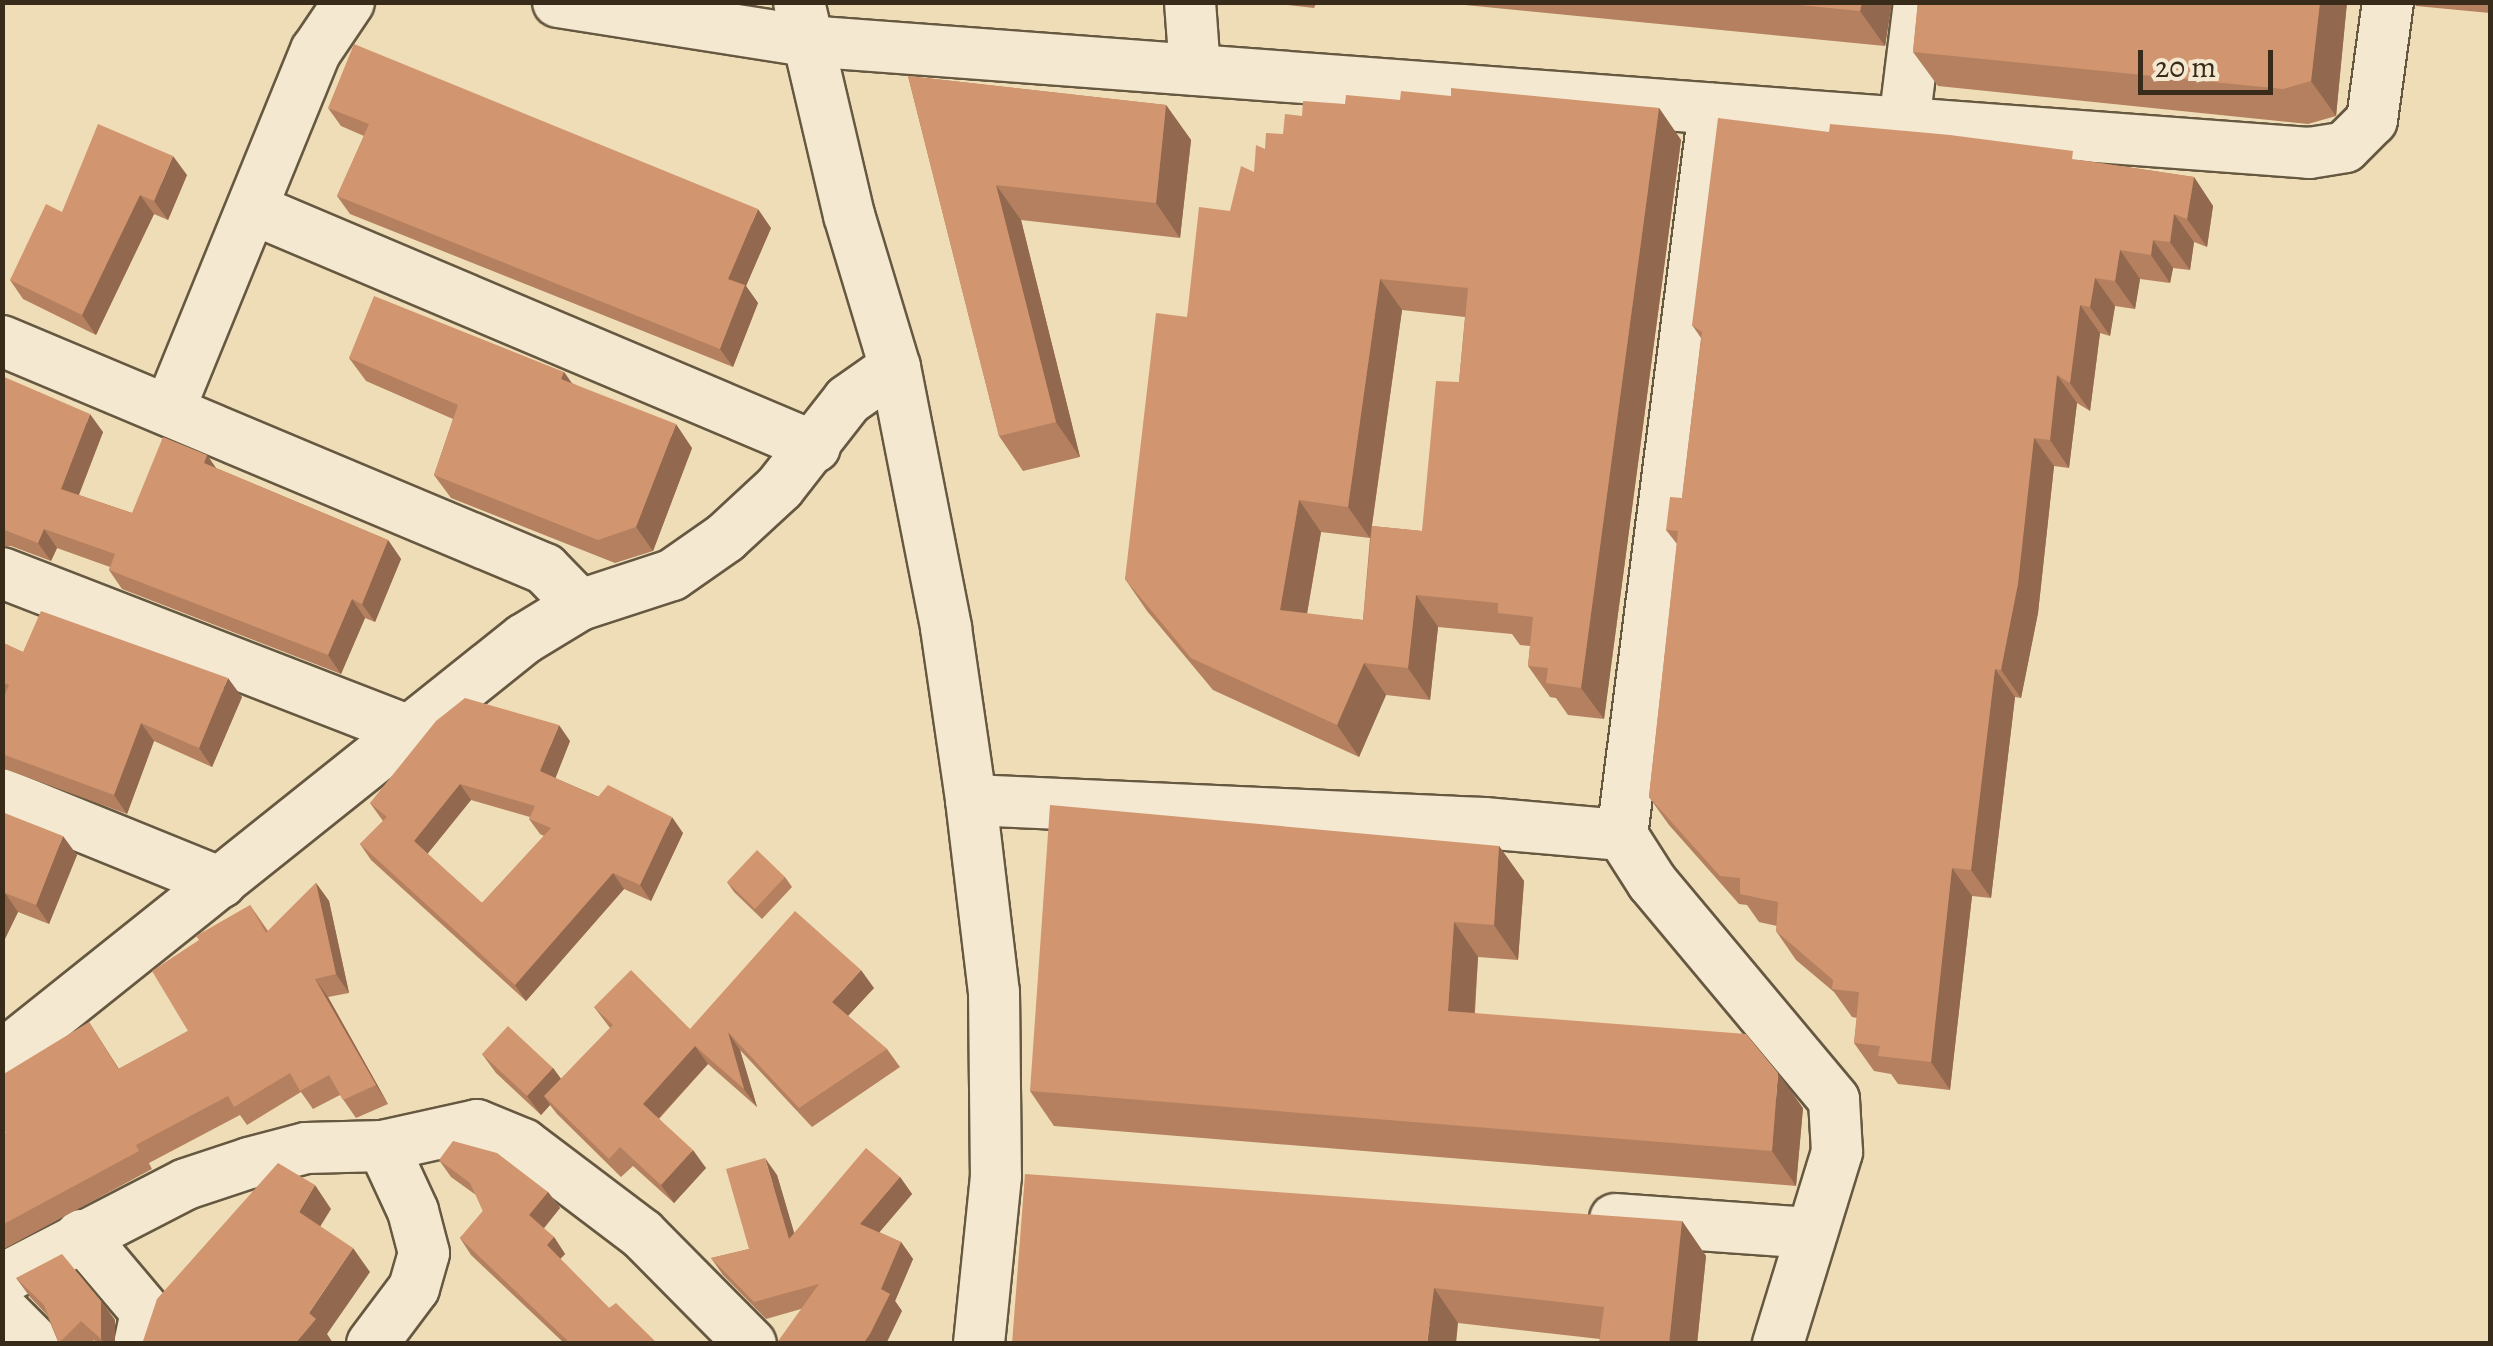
<!DOCTYPE html>
<style>
body{margin:0}
#map{position:relative;width:2493px;height:1346px;overflow:hidden;background:#eeddb7;font-family:Alegreya,serif}
div>[style]{position:absolute}
.roads{filter:drop-shadow(2px 0 #665841) drop-shadow(-2px 0 #665841) drop-shadow(0 2px #665841) drop-shadow(0 -2px #665841)}
.minor>*{height:50px;margin:-25px;padding:0 25px;transform-origin:25px;border-radius:25px;background:#f4e9d0}
.wall>*{inset:0;background:#b4805f}
.shaded-wall>*{inset:0;background:#92684e}
.building>*{inset:0;background:#d1956f}
span{translate:-50% -50%;white-space:nowrap;text-align:center;line-height:1.15;-webkit-text-stroke:9px #f4e9d0;paint-order:stroke}
.frame{position:absolute;inset:0;border:5px solid #382b1a;pointer-events:none}
.scale{position:absolute;left:2138px;top:50px;width:135px;height:45px;box-sizing:border-box;border:5px solid #382b1a;border-top:0;padding-left:12px;font-size:30px;line-height:35px;white-space:nowrap;color:#382b1a;-webkit-text-stroke:8px #f4e9d0;paint-order:stroke}
</style>
<div id="map">
<div class="roads">
<div class="minor">
<div style="left:558px;top:2px;width:251px;rotate:8.9deg"></div>
<div style="left:806px;top:41px;width:1507px;rotate:4.26deg"></div>
<div style="left:2309px;top:153px;width:36px;rotate:-9deg"></div>
<div style="left:2345px;top:147px;width:38px;rotate:-45deg"></div>
<div style="left:2372px;top:120px;width:119px;rotate:-82.3deg"></div>
<div style="left:799px;top:2px;width:219px;rotate:76.8deg"></div>
<div style="left:849px;top:215px;width:159px;rotate:73.2deg"></div>
<div style="left:895px;top:367px;width:266px;rotate:78.9deg"></div>
<div style="left:946px;top:628px;width:174px;rotate:81.7deg"></div>
<div style="left:971px;top:800px;width:193px;rotate:83.2deg"></div>
<div style="left:994px;top:992px;width:184px;rotate:89.4deg"></div>
<div style="left:996px;top:1176px;width:169px;rotate:95.8deg"></div>
<div style="left:1190px;top:2px;width:68px;rotate:85.8deg"></div>
<div style="left:1904px;top:123px;width:122px;rotate:-82.9deg"></div>
<div style="left:255px;top:210px;width:608px;rotate:22.94deg"></div>
<div style="left:2px;top:341px;width:589px;rotate:22.78deg"></div>
<div style="left:545px;top:569px;width:50px;rotate:45.8deg"></div>
<div style="left:170px;top:408px;width:386px;rotate:-67.8deg"></div>
<div style="left:316px;top:51px;width:59px;rotate:-56deg"></div>
<div style="left:2px;top:573px;width:431px;rotate:21.2deg"></div>
<div style="left:2px;top:794px;width:236px;rotate:22.1deg"></div>
<div style="left:971px;top:800px;width:514px;rotate:2.57deg"></div>
<div style="left:1484px;top:823px;width:139px;rotate:5deg"></div>
<div style="left:1622px;top:835px;width:56px;rotate:57.4deg"></div>
<div style="left:1652px;top:882px;width:284px;rotate:50.1deg"></div>
<div style="left:1834px;top:1100px;width:52px;rotate:86.7deg"></div>
<div style="left:1837px;top:1152px;width:201px;rotate:107.1deg"></div>
<div style="left:1622px;top:835px;width:732px;rotate:-82.78deg"></div>
<div style="left:2px;top:1056px;width:668px;rotate:-38.62deg"></div>
<div style="left:524px;top:639px;width:66px;rotate:-31.3deg"></div>
<div style="left:580px;top:605px;width:97px;rotate:-18.1deg"></div>
<div style="left:672px;top:575px;width:65px;rotate:-34.9deg"></div>
<div style="left:725px;top:538px;width:75px;rotate:-42.8deg"></div>
<div style="left:780px;top:487px;width:110px;rotate:-52deg"></div>
<div style="left:848px;top:400px;width:57px;rotate:-35.1deg"></div>
<div style="left:1615px;top:1219px;width:197px;rotate:4.1deg"></div>
<div style="left:81px;top:1235px;width:101px;rotate:49.8deg"></div>
<div style="left:146px;top:1312px;width:33px;rotate:102deg"></div>
<div style="left:2px;top:1279px;width:207px;rotate:-27.3deg"></div>
<div style="left:186px;top:1184px;width:66px;rotate:-18.4deg"></div>
<div style="left:249px;top:1163px;width:59px;rotate:-14.7deg"></div>
<div style="left:306px;top:1148px;width:77px;rotate:-1.5deg"></div>
<div style="left:383px;top:1146px;width:96px;rotate:-12.6deg"></div>
<div style="left:477px;top:1125px;width:50px;rotate:22.4deg"></div>
<div style="left:523px;top:1144px;width:149px;rotate:37.1deg"></div>
<div style="left:642px;top:1234px;width:155px;rotate:45.3deg"></div>
<div style="left:2px;top:1310px;width:48px;rotate:45deg"></div>
<div style="left:372px;top:1344px;width:70px;rotate:-53.1deg"></div>
<div style="left:414px;top:1288px;width:36px;rotate:-74deg"></div>
<div style="left:424px;top:1253px;width:43px;rotate:-104.7deg"></div>
<div style="left:413px;top:1211px;width:72px;rotate:-114.8deg"></div>
</div>
</div>
<div class="wall">
<div style="clip-path:polygon(1260px 2px,1317px 2px,1314px 8px)"></div>
<div style="clip-path:polygon(1434px 2px,1892px 2px,1885px 46px)"></div>
<div style="clip-path:polygon(1918px 2px,2347px 2px,2336px 116px,2308px 124px,1938px 86px,1913px 52px)"></div>
<div style="clip-path:polygon(2414px 2px,2490px 2px,2490px 13px,2416px 6px)"></div>
<div style="clip-path:polygon(908px 76px,1166px 105px,1191px 140px,1180px 238px,1021px 220px,1080px 457px,1023px 471px,999px 436px)"></div>
<div style="clip-path:polygon(evenodd,1400px 100px,1659px 108px,1681px 140px,1604px 719px,1568px 715px,1556px 698px,1550px 697px,1528px 666px,1530px 646px,1520px 645px,1512px 634px,1438px 627px,1430px 700px,1386px 695px,1359px 757px,1213px 690px,1147px 611px,1125px 579px,1187px 317px,1230px 211px,1254px 172px,1265px 149px,1283px 134px,1302px 116px,1345px 104px,1400px 100px,1402px 310px,1465px 317px,1459px 382px,1422px 531px,1372px 526px,1402px 310px,1400px 100px,1321px 532px,1370px 538px,1363px 620px,1307px 614px,1321px 532px)"></div>
<div style="clip-path:polygon(328px 108px,771px 228px,746px 286px,758px 303px,733px 367px,350px 214px,337px 196px,364px 136px,341px 126px)"></div>
<div style="clip-path:polygon(2080px 160px,2194px 177px,2213px 206px,2207px 247px,2194px 242px,2190px 270px,2173px 268px,2170px 283px,2140px 279px,2135px 309px,2115px 306px,2110px 336px,2100px 333px,2090px 411px,2077px 403px,2069px 468px,2054px 466px,2038px 613px,2021px 698px,2015px 697px,1991px 898px,1972px 896px,1950px 1090px,1898px 1084px,1891px 1074px,1874px 1071px,1854px 1043px,1857px 1018px,1852px 1017px,1834px 992px,1796px 960px,1776px 931px,1777px 926px,1759px 922px,1747px 905px,1739px 904px,1669px 825px,1649px 797px,1677px 544px,1666px 530px,1682px 498px,1701px 338px,1692px 325px)"></div>
<div style="clip-path:polygon(187px 175px,168px 220px,154px 214px,96px 335px,23px 299px,10px 280px,62px 212px)"></div>
<div style="clip-path:polygon(349px 358px,564px 372px,572px 383px,692px 448px,653px 551px,615px 563px,451px 498px,434px 475px,453px 419px,366px 381px)"></div>
<div style="clip-path:polygon(2px 376px,103px 432px,79px 495px,132px 513px,207px 455px,216px 468px,388px 540px,401px 559px,375px 622px,365px 618px,341px 674px,122px 589px,109px 570px,110px 567px,57px 548px,51px 561px,11px 546px,2px 547px)"></div>
<div style="clip-path:polygon(2px 643px,23px 652px,242px 697px,212px 767px,154px 741px,127px 814px,2px 768px,2px 701px,5px 696px,2px 695px)"></div>
<div style="clip-path:polygon(evenodd,570px 741px,555px 778px,683px 833px,651px 901px,624px 889px,526px 1001px,371px 860px,360px 844px,383px 821px,370px 803px,570px 741px,471px 800px,530px 817px,529px 819px,540px 834px,544px 836px,482px 903px,427px 854px,471px 800px)"></div>
<div style="clip-path:polygon(2px 812px,77px 855px,49px 924px,18px 912px,2px 945px)"></div>
<div style="clip-path:polygon(1499px 846px,1524px 881px,1518px 960px,1478px 957px,1475px 1013px,1803px 1108px,1796px 1186px,1054px 1126px,1030px 1091px)"></div>
<div style="clip-path:polygon(785px 877px,792px 887px,762px 919px,734px 892px,727px 882px)"></div>
<div style="clip-path:polygon(316px 883px,329px 901px,349px 993px,328px 997px,388px 1104px,356px 1118px,340px 1095px,313px 1109px,301px 1092px,247px 1125px,240px 1115px,149px 1163px,152px 1169px,2px 1250px,2px 1135px,6px 1133px,89px 1022px,119px 1069px,188px 1031px,250px 905px,268px 931px)"></div>
<div style="clip-path:polygon(874px 988px,848px 1016px,887px 1049px,900px 1067px,812px 1127px,740px 1050px,757px 1107px,708px 1064px,659px 1119px,706px 1168px,674px 1203px,633px 1166px,621px 1177px,557px 1114px,550px 1105px,541px 1115px,496px 1073px,482px 1054px,553px 1068px,561px 1079px,610px 1028px,594px 1007px,690px 1029px)"></div>
<div style="clip-path:polygon(439px 1160px,548px 1192px,560px 1208px,543px 1228px,554px 1237px,565px 1254px,560px 1259px,609px 1308px,658px 1344px,565px 1344px,471px 1255px,460px 1238px,483px 1211px,476px 1195px,451px 1177px)"></div>
<div style="clip-path:polygon(777px 1175px,794px 1233px,900px 1177px,912px 1194px,879px 1232px,901px 1242px,913px 1259px,895px 1301px,902px 1311px,801px 1309px,766px 1319px,723px 1275px,711px 1258px,749px 1249px)"></div>
<div style="clip-path:polygon(1682px 1221px,1706px 1256px,1697px 1344px,1599px 1344px,1600px 1339px,1458px 1323px,1012px 1344px)"></div>
<div style="clip-path:polygon(16px 1278px,101px 1301px,115px 1320px,115px 1344px,99px 1344px,94px 1340px,91px 1344px,59px 1344px,47px 1315px,30px 1297px)"></div>
</div>
<div class="shaded-wall">
<div style="clip-path:polygon(1862px 2px,1892px 2px,1885px 46px,1860px 11px)"></div>
<div style="clip-path:polygon(2320px 2px,2347px 2px,2336px 116px,2311px 81px)"></div>
<div style="clip-path:polygon(1166px 105px,1191px 140px,1180px 238px,1156px 203px)"></div>
<div style="clip-path:polygon(1659px 108px,1681px 140px,1604px 719px,1581px 688px)"></div>
<div style="clip-path:polygon(173px 156px,187px 175px,168px 220px,154px 201px)"></div>
<div style="clip-path:polygon(2194px 177px,2213px 206px,2207px 247px,2187px 219px)"></div>
<div style="clip-path:polygon(996px 185px,1021px 220px,1080px 457px,1056px 422px)"></div>
<div style="clip-path:polygon(140px 195px,154px 214px,96px 335px,82px 315px)"></div>
<div style="clip-path:polygon(758px 209px,771px 228px,746px 286px,758px 303px,733px 367px,720px 349px,728px 279px)"></div>
<div style="clip-path:polygon(2174px 214px,2194px 242px,2190px 270px,2170px 242px)"></div>
<div style="clip-path:polygon(2153px 240px,2173px 268px,2170px 283px,2151px 255px)"></div>
<div style="clip-path:polygon(2120px 250px,2140px 279px,2135px 309px,2115px 281px)"></div>
<div style="clip-path:polygon(2095px 278px,2115px 306px,2110px 336px,2090px 307px)"></div>
<div style="clip-path:polygon(1380px 279px,1402px 310px,1370px 538px,1348px 507px)"></div>
<div style="clip-path:polygon(2080px 305px,2100px 333px,2090px 411px,2070px 383px)"></div>
<div style="clip-path:polygon(564px 372px,580px 396px,561px 379px)"></div>
<div style="clip-path:polygon(2057px 375px,2077px 403px,2069px 468px,2050px 440px)"></div>
<div style="clip-path:polygon(90px 414px,103px 432px,74px 507px,61px 489px)"></div>
<div style="clip-path:polygon(676px 424px,692px 448px,653px 551px,636px 527px)"></div>
<div style="clip-path:polygon(2034px 438px,2054px 466px,2038px 613px,2021px 698px,2001px 670px)"></div>
<div style="clip-path:polygon(207px 455px,220px 474px,204px 463px)"></div>
<div style="clip-path:polygon(1299px 500px,1321px 532px,1302px 642px,1280px 610px)"></div>
<div style="clip-path:polygon(44px 529px,57px 548px,51px 561px,38px 543px)"></div>
<div style="clip-path:polygon(388px 540px,401px 559px,375px 622px,362px 604px)"></div>
<div style="clip-path:polygon(1416px 595px,1438px 627px,1430px 700px,1408px 668px)"></div>
<div style="clip-path:polygon(352px 599px,365px 618px,341px 674px,328px 655px)"></div>
<div style="clip-path:polygon(1364px 663px,1386px 695px,1359px 757px,1337px 725px)"></div>
<div style="clip-path:polygon(1995px 669px,2015px 697px,1991px 898px,1971px 870px)"></div>
<div style="clip-path:polygon(228px 678px,242px 697px,212px 767px,199px 748px)"></div>
<div style="clip-path:polygon(141px 723px,154px 741px,127px 814px,114px 795px)"></div>
<div style="clip-path:polygon(559px 725px,570px 741px,552px 787px,540px 771px)"></div>
<div style="clip-path:polygon(460px 784px,471px 800px,425px 857px,414px 841px)"></div>
<div style="clip-path:polygon(672px 817px,683px 833px,651px 901px,640px 885px)"></div>
<div style="clip-path:polygon(63px 836px,77px 855px,49px 924px,36px 905px)"></div>
<div style="clip-path:polygon(1499px 846px,1524px 881px,1518px 960px,1494px 925px)"></div>
<div style="clip-path:polygon(1952px 868px,1972px 896px,1950px 1090px,1931px 1062px)"></div>
<div style="clip-path:polygon(613px 873px,624px 889px,526px 1001px,515px 985px)"></div>
<div style="clip-path:polygon(316px 883px,329px 901px,349px 993px,336px 974px)"></div>
<div style="clip-path:polygon(5px 893px,18px 912px,2px 945px,2px 898px)"></div>
<div style="clip-path:polygon(1454px 922px,1478px 957px,1472px 1046px,1448px 1011px)"></div>
<div style="clip-path:polygon(861px 970px,874px 988px,844px 1020px,832px 1002px)"></div>
<div style="clip-path:polygon(315px 979px,328px 997px,388px 1104px,376px 1085px)"></div>
<div style="clip-path:polygon(728px 1032px,740px 1050px,757px 1107px,744px 1089px)"></div>
<div style="clip-path:polygon(695px 1046px,708px 1064px,655px 1122px,643px 1104px)"></div>
<div style="clip-path:polygon(553px 1068px,567px 1087px,544px 1096px,550px 1105px,541px 1115px,527px 1096px)"></div>
<div style="clip-path:polygon(1778px 1073px,1803px 1108px,1796px 1186px,1772px 1151px)"></div>
<div style="clip-path:polygon(693px 1150px,706px 1168px,674px 1203px,661px 1185px)"></div>
<div style="clip-path:polygon(765px 1158px,777px 1175px,801px 1256px,789px 1239px)"></div>
<div style="clip-path:polygon(900px 1177px,912px 1194px,872px 1241px,860px 1224px)"></div>
<div style="clip-path:polygon(315px 1185px,331px 1209px,315px 1235px,299px 1212px)"></div>
<div style="clip-path:polygon(548px 1192px,560px 1208px,541px 1232px,529px 1215px)"></div>
<div style="clip-path:polygon(1682px 1221px,1706px 1256px,1697px 1344px,1669px 1344px)"></div>
<div style="clip-path:polygon(554px 1237px,565px 1254px,558px 1261px,547px 1245px)"></div>
<div style="clip-path:polygon(901px 1242px,913px 1259px,895px 1301px,902px 1311px,886px 1344px,863px 1344px,881px 1289px)"></div>
<div style="clip-path:polygon(353px 1248px,370px 1272px,327px 1334px,333px 1343px,295px 1344px,309px 1313px)"></div>
<div style="clip-path:polygon(1434px 1288px,1458px 1323px,1456px 1344px,1427px 1344px)"></div>
<div style="clip-path:polygon(101px 1301px,115px 1320px,115px 1344px,105px 1344px,101px 1339px)"></div>
</div>
<div class="building">
<div style="clip-path:polygon(1768px 2px,1862px 2px,1860px 11px)"></div>
<div style="clip-path:polygon(1918px 2px,2320px 2px,2311px 81px,2283px 89px,1913px 52px)"></div>
<div style="clip-path:polygon(354px 44px,758px 209px,728px 279px,745px 285px,720px 349px,337px 196px,369px 124px,328px 108px)"></div>
<div style="clip-path:polygon(908px 76px,1166px 105px,1156px 203px,996px 185px,1056px 422px,999px 436px)"></div>
<div style="clip-path:polygon(evenodd,1451px 88px,1659px 108px,1581px 688px,1546px 683px,1548px 668px,1528px 666px,1533px 617px,1498px 613px,1498px 603px,1416px 595px,1408px 668px,1364px 663px,1337px 725px,1191px 658px,1125px 579px,1156px 313px,1187px 317px,1199px 207px,1230px 211px,1241px 166px,1254px 172px,1256px 145px,1265px 149px,1266px 133px,1283px 134px,1285px 114px,1302px 116px,1303px 101px,1345px 104px,1346px 95px,1400px 100px,1401px 91px,1451px 96px,1451px 88px,1380px 279px,1468px 288px,1459px 382px,1436px 381px,1422px 531px,1372px 526px,1363px 620px,1280px 610px,1299px 500px,1348px 507px,1380px 279px)"></div>
<div style="clip-path:polygon(1718px 118px,1829px 132px,1830px 124px,1950px 135px,2073px 151px,2072px 159px,2194px 177px,2187px 219px,2174px 214px,2170px 242px,2153px 240px,2151px 255px,2120px 250px,2115px 281px,2095px 278px,2090px 307px,2080px 305px,2070px 383px,2057px 375px,2050px 440px,2034px 438px,2018px 584px,2001px 670px,1995px 669px,1971px 870px,1952px 868px,1931px 1062px,1878px 1056px,1880px 1046px,1854px 1043px,1859px 992px,1832px 989px,1833px 980px,1776px 931px,1778px 902px,1740px 894px,1740px 878px,1720px 876px,1649px 797px,1678px 531px,1666px 530px,1670px 497px,1682px 498px,1702px 332px,1692px 325px)"></div>
<div style="clip-path:polygon(98px 124px,173px 156px,154px 201px,140px 195px,82px 315px,10px 280px,46px 204px,62px 212px)"></div>
<div style="clip-path:polygon(374px 296px,564px 372px,561px 379px,676px 424px,636px 527px,598px 540px,434px 475px,458px 405px,349px 358px)"></div>
<div style="clip-path:polygon(2px 376px,90px 414px,61px 489px,132px 513px,163px 437px,207px 455px,204px 463px,388px 540px,362px 604px,352px 599px,328px 655px,109px 570px,115px 554px,44px 529px,38px 543px,2px 529px)"></div>
<div style="clip-path:polygon(41px 611px,228px 678px,199px 748px,141px 723px,114px 795px,2px 754px,2px 701px,9px 685px,2px 682px,2px 642px,23px 652px)"></div>
<div style="clip-path:polygon(evenodd,465px 698px,559px 725px,540px 771px,598px 797px,608px 785px,672px 817px,640px 885px,613px 873px,515px 985px,360px 844px,387px 817px,370px 803px,436px 721px,465px 698px,460px 784px,535px 806px,529px 819px,551px 828px,482px 903px,414px 841px,460px 784px)"></div>
<div style="clip-path:polygon(1050px 805px,1499px 846px,1494px 925px,1454px 922px,1448px 1011px,1746px 1034px,1778px 1073px,1772px 1151px,1030px 1091px)"></div>
<div style="clip-path:polygon(2px 812px,63px 836px,36px 905px,5px 893px,2px 898px)"></div>
<div style="clip-path:polygon(757px 850px,785px 877px,755px 909px,727px 882px)"></div>
<div style="clip-path:polygon(316px 883px,336px 974px,315px 979px,376px 1085px,343px 1100px,329px 1075px,300px 1091px,290px 1073px,234px 1107px,228px 1096px,136px 1145px,139px 1151px,2px 1225px,2px 1135px,6px 1133px,2px 1128px,2px 1075px,89px 1022px,118px 1069px,188px 1031px,152px 971px,199px 940px,196px 936px,250px 905px,266px 933px)"></div>
<div style="clip-path:polygon(795px 911px,861px 970px,832px 1002px,887px 1049px,799px 1108px,728px 1032px,744px 1089px,695px 1046px,643px 1104px,693px 1150px,661px 1185px,620px 1147px,609px 1159px,544px 1096px,613px 1025px,594px 1007px,631px 970px,690px 1029px)"></div>
<div style="clip-path:polygon(508px 1026px,553px 1068px,527px 1096px,482px 1054px)"></div>
<div style="clip-path:polygon(453px 1141px,497px 1153px,548px 1192px,529px 1215px,554px 1237px,547px 1245px,609px 1308px,616px 1303px,658px 1344px,571px 1344px,460px 1238px,483px 1211px,470px 1183px,439px 1160px)"></div>
<div style="clip-path:polygon(866px 1148px,900px 1177px,860px 1224px,901px 1242px,881px 1289px,890px 1294px,870px 1334px,863px 1344px,776px 1344px,819px 1284px,754px 1302px,711px 1258px,749px 1249px,726px 1169px,765px 1158px,789px 1239px)"></div>
<div style="clip-path:polygon(278px 1163px,315px 1185px,299px 1212px,353px 1248px,309px 1313px,316px 1319px,295px 1344px,138px 1344px,143px 1341px,157px 1299px)"></div>
<div style="clip-path:polygon(1025px 1174px,1682px 1221px,1669px 1344px,1599px 1344px,1604px 1307px,1434px 1288px,1427px 1344px,1012px 1344px)"></div>
<div style="clip-path:polygon(62px 1254px,101px 1301px,101px 1339px,81px 1321px,59px 1343px,44px 1305px,16px 1278px)"></div>
</div>
<div class="frame"></div>
<div class="scale">20 m</div>
</div>
